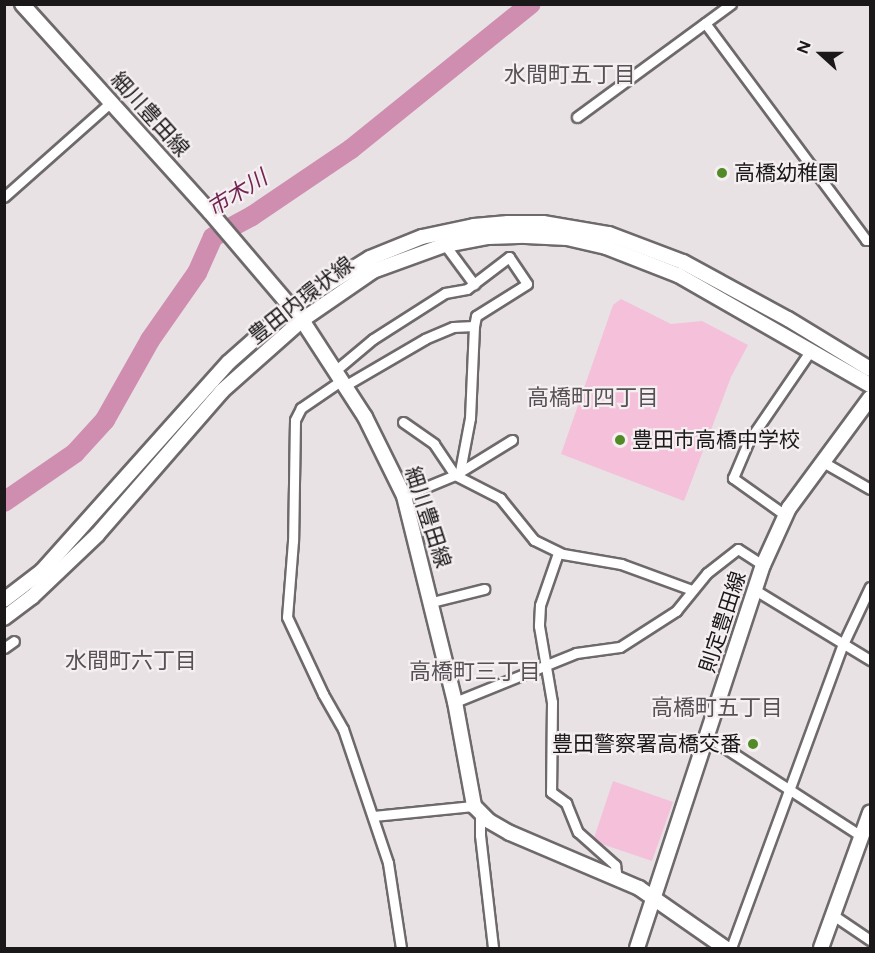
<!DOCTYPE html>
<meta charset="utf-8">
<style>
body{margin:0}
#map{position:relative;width:875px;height:953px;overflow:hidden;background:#e8e2e4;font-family:Figtree,"Noto Sans JP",sans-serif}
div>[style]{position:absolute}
.green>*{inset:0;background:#f5c0da}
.river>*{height:20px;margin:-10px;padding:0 10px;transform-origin:10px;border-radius:10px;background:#cf8eaf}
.roads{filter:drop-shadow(2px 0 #6e696b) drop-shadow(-2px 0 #6e696b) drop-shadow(0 2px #6e696b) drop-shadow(0 -2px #6e696b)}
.street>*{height:9px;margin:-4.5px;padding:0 4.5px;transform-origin:4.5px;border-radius:4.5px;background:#fff}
.secondary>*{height:14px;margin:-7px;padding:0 7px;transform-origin:7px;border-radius:7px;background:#fff}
.dots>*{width:16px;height:16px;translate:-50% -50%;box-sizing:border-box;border:3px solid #f5eff2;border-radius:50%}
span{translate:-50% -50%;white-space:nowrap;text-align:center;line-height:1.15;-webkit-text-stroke:4.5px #f5eff2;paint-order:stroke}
.street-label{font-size:21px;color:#1a1819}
.poi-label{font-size:21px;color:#1a1819}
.left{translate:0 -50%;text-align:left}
.right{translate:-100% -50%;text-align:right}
.neighbourhood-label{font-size:22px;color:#565154}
.water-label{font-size:22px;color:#722552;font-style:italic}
.frame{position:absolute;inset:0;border:6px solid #1a1819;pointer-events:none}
.north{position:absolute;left:791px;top:24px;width:60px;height:60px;-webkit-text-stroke:4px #f5eff2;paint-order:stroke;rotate:291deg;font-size:16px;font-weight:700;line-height:24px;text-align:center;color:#1a1819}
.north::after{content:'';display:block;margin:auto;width:21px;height:27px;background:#1a1819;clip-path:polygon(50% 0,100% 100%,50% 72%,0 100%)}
</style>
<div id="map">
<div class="green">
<div style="clip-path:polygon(621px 299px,671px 324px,702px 321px,748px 345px,731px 377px,684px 501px,561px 454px,613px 305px)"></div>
<div style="clip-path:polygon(613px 781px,673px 802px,652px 861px,593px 841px)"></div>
</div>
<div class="river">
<div style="left:4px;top:502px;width:86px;rotate:-34.6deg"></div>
<div style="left:75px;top:453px;width:45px;rotate:-47.7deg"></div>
<div style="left:105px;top:420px;width:92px;rotate:-60.6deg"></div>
<div style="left:150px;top:340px;width:82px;rotate:-55deg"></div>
<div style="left:197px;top:273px;width:39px;rotate:-66deg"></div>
<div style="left:213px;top:237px;width:44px;rotate:-28.3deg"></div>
<div style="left:252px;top:216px;width:120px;rotate:-34.1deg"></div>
<div style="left:351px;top:149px;width:231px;rotate:-38.9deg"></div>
</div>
<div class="roads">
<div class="street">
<div style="left:705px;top:23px;width:270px;rotate:53.4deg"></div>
<div style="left:866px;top:240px;width:4px"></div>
<div style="left:577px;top:117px;width:191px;rotate:-36.3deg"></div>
<div style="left:4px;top:197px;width:143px;rotate:-41.6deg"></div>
<div style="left:445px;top:245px;width:49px;rotate:53.4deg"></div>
<div style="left:336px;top:370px;width:48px;rotate:-40deg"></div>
<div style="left:373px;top:339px;width:85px;rotate:-32.6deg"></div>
<div style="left:445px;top:293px;width:22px;rotate:-10deg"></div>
<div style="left:467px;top:289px;width:53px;rotate:-37.3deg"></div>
<div style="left:509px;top:257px;width:32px;rotate:56deg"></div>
<div style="left:527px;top:284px;width:60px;rotate:147.9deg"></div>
<div style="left:476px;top:316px;width:10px;rotate:101deg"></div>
<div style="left:474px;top:326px;width:21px;rotate:177deg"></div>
<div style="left:453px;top:327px;width:30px;rotate:157deg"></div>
<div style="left:425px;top:339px;width:91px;rotate:149.8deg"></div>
<div style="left:342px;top:380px;width:50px;rotate:145.7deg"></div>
<div style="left:301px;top:408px;width:13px;rotate:117deg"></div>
<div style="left:295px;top:420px;width:121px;rotate:90.9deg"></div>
<div style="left:293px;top:541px;width:76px;rotate:94.5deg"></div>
<div style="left:287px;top:617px;width:85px;rotate:64.9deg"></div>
<div style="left:323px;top:694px;width:40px;rotate:60.3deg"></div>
<div style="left:343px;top:729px;width:141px;rotate:71.4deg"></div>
<div style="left:388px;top:863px;width:86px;rotate:81.3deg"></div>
<div style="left:403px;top:422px;width:38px;rotate:35deg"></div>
<div style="left:434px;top:444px;width:37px;rotate:56deg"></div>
<div style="left:455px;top:475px;width:51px;rotate:27.1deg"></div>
<div style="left:500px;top:498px;width:54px;rotate:51deg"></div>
<div style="left:534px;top:540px;width:32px;rotate:26deg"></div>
<div style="left:563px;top:554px;width:59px;rotate:9.8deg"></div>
<div style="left:621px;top:564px;width:76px;rotate:20.1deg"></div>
<div style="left:823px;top:462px;width:54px;rotate:29.9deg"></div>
<div style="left:460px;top:471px;width:54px;rotate:-79.3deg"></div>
<div style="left:470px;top:418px;width:92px;rotate:-87.5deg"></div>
<div style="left:404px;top:496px;width:55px;rotate:-22.4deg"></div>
<div style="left:455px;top:475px;width:67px;rotate:-31.6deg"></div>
<div style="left:785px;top:515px;width:64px;rotate:-144.6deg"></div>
<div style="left:733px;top:478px;width:39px;rotate:-67deg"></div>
<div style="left:748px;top:442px;width:112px;rotate:-55.6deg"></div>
<div style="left:558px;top:553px;width:55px;rotate:109.1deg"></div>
<div style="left:540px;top:605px;width:21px;rotate:93deg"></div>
<div style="left:539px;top:626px;width:77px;rotate:80.3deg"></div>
<div style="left:552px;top:702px;width:90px;rotate:90.6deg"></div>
<div style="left:551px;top:792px;width:19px;rotate:36deg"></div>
<div style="left:566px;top:803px;width:31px;rotate:68deg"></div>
<div style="left:578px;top:832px;width:50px;rotate:41.7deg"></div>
<div style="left:615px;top:865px;width:14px;rotate:82deg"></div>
<div style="left:755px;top:590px;width:135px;rotate:31.3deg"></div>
<div style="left:432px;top:602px;width:54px;rotate:-14deg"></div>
<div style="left:4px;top:648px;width:12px;rotate:-35deg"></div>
<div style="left:455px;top:702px;width:131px;rotate:-22deg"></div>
<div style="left:576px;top:653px;width:44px;rotate:-7.8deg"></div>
<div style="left:620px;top:647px;width:67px;rotate:-32.7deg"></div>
<div style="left:676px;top:611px;width:49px;rotate:-50.8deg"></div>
<div style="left:707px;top:573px;width:39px;rotate:-38deg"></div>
<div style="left:738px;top:549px;width:30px;rotate:33deg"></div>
<div style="left:708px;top:737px;width:182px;rotate:32.9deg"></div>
<div style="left:480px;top:814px;width:21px;rotate:90deg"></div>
<div style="left:480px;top:835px;width:114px;rotate:83.4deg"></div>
<div style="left:373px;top:816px;width:101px;rotate:-5.7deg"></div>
<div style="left:833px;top:915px;width:45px;rotate:34deg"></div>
<div style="left:731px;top:948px;width:324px;rotate:-69.8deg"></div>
<div style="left:843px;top:644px;width:63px;rotate:-64.7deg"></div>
</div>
<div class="secondary">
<div style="left:22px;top:4px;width:280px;rotate:47.9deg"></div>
<div style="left:210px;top:212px;width:142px;rotate:49.6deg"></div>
<div style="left:302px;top:320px;width:116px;rotate:57deg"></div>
<div style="left:365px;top:417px;width:88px;rotate:63.7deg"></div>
<div style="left:404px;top:496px;width:212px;rotate:76.1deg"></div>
<div style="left:455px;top:702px;width:106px;rotate:79.6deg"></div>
<div style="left:474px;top:806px;width:21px;rotate:45deg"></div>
<div style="left:489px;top:821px;width:24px;rotate:30deg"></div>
<div style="left:510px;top:833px;width:140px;rotate:23.1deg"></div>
<div style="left:639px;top:888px;width:105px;rotate:34.9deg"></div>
<div style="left:4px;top:600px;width:48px;rotate:-37.3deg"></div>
<div style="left:42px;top:571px;width:280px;rotate:-48.2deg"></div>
<div style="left:229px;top:362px;width:81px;rotate:-41.5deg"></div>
<div style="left:290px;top:308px;width:94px;rotate:-32deg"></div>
<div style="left:370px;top:258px;width:56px;rotate:-22deg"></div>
<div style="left:422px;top:237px;width:53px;rotate:-11.9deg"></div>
<div style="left:474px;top:226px;width:34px;rotate:-5deg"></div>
<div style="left:508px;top:223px;width:35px"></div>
<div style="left:543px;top:223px;width:67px;rotate:9.5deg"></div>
<div style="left:609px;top:234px;width:79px;rotate:20.7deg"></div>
<div style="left:683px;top:262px;width:119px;rotate:28.5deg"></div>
<div style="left:788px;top:319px;width:96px;rotate:31.4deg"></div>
<div style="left:4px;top:618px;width:35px;rotate:-37deg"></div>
<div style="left:32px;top:597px;width:90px;rotate:-43.6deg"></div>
<div style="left:97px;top:535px;width:191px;rotate:-49deg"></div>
<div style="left:222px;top:391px;width:107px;rotate:-41.6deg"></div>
<div style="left:302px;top:320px;width:86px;rotate:-34.6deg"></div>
<div style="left:373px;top:271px;width:77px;rotate:-19.9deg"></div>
<div style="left:445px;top:245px;width:44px;rotate:-10.5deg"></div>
<div style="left:488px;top:237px;width:38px;rotate:-2deg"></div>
<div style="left:526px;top:236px;width:41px;rotate:2.8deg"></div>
<div style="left:567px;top:238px;width:40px;rotate:13deg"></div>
<div style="left:606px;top:247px;width:77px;rotate:21.3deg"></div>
<div style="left:678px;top:275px;width:221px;rotate:29.8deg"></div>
<div style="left:637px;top:948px;width:403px;rotate:-71.8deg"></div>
<div style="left:763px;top:565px;width:63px;rotate:-65.5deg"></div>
<div style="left:789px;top:508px;width:137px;rotate:-53.6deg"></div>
<div style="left:821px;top:948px;width:144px;rotate:-70.1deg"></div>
</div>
</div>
<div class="dots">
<div style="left:722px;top:173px;background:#518a26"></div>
<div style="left:620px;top:440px;background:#518a26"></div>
<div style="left:753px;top:744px;background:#518a26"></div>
</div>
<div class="street-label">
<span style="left:150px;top:114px;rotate:48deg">細川豊田線</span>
<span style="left:301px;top:300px;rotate:-38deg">豊田内環状線</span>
<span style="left:428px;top:517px;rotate:72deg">細川豊田線</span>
<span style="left:723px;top:622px;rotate:-72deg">則定豊田線</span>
</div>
<div class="poi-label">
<span class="left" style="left:734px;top:173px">高橋幼稚園</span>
<span class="left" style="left:632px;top:440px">豊田市高橋中学校</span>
<span class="right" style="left:741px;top:744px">豊田警察署高橋交番</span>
</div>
<div class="neighbourhood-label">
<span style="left:570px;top:75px">水間町五丁目</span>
<span style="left:593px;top:398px">高橋町四丁目</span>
<span style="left:131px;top:661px">水間町六丁目</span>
<span style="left:475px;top:672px">高橋町三丁目</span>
<span style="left:717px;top:708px">高橋町五丁目</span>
</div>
<div class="water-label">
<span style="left:237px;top:193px;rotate:-32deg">市木川</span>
</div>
<div class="frame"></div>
<div class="north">N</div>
</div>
